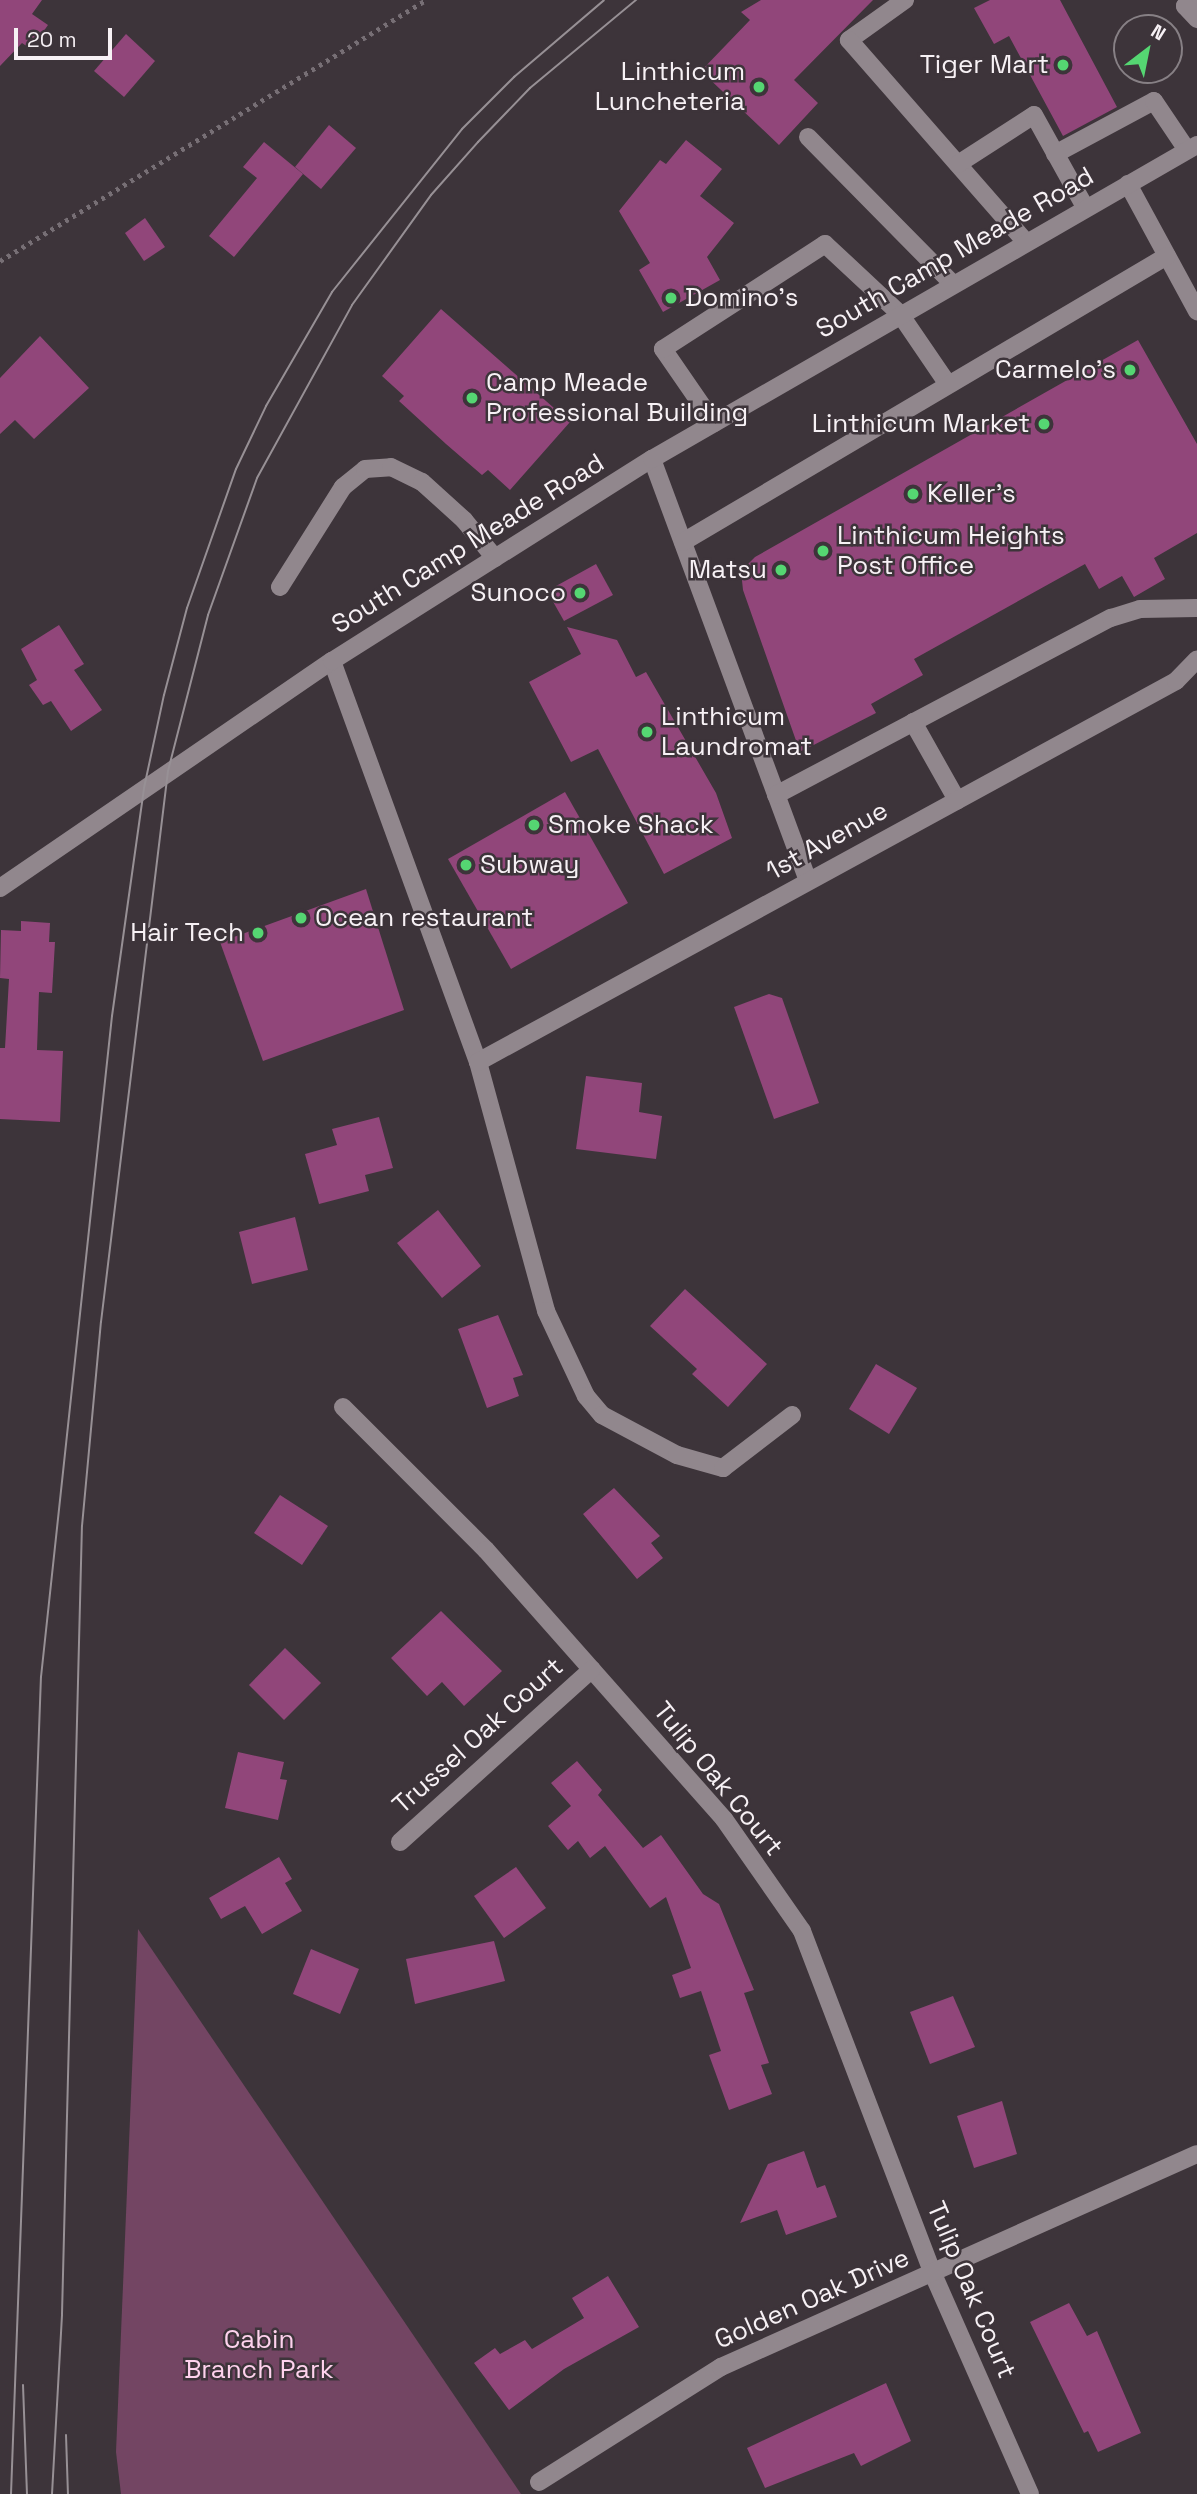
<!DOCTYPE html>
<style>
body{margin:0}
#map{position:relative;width:1197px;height:2494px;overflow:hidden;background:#3d343a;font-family:"Space Grotesk",sans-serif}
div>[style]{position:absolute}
.green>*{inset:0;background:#734563}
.building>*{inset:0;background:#91467a}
.path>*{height:4.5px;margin-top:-2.25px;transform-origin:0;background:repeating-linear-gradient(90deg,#776f75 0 3.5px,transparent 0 8.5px)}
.lane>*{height:18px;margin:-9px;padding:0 9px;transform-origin:9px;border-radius:9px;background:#91878d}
.street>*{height:18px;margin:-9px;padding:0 9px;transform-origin:9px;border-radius:9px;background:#91878d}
.secondary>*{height:18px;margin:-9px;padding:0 9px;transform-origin:9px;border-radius:9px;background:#91878d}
.tram>*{height:2px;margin:-1px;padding:0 1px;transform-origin:1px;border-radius:1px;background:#979095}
.dots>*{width:19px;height:19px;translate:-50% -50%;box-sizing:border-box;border:4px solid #3d343a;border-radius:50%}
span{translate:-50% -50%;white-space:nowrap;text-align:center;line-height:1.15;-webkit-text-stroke:5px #3d343a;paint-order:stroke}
.poi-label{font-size:26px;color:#f7f1f5}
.right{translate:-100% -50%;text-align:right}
.left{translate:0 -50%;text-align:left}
.street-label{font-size:26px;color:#f7f1f5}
.park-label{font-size:26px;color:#fed2ed}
.north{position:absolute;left:1113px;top:14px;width:70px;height:70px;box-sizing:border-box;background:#3d343a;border:2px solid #878085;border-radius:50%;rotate:32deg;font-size:19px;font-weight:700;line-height:28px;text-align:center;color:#f7f1f5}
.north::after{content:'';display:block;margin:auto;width:24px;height:32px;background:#55d672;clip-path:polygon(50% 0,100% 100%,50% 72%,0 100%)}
.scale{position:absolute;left:14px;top:28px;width:98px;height:32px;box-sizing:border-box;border:4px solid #f7f1f5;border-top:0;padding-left:9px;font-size:21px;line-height:24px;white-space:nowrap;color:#f7f1f5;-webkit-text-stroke:5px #3d343a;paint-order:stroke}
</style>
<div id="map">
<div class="green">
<div style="clip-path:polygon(138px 1929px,521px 2494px,121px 2494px,116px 2452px)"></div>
</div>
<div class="building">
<div style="clip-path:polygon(0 0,42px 0,32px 14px,48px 25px,31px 49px,22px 43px,0 66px)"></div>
<div style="clip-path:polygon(761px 0,873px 0,794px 80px,818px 103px,779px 145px,701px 71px,750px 20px,741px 12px)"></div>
<div style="clip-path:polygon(990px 0,1060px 0,1117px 107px,1063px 136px,1009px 36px,994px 44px,974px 8px)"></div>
<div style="clip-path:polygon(126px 34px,155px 61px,124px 97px,94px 71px)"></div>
<div style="clip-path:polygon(329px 125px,356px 148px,321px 189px,295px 167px)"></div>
<div style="clip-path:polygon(686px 140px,722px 169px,700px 196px,734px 223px,707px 257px,720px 280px,663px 312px,639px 270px,650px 263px,619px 211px,660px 160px,666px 164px)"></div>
<div style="clip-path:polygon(264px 142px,303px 174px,234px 257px,209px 236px,257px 178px,243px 167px)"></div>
<div style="clip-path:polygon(145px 218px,165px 247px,144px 261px,125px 233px)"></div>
<div style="clip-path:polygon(441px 309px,570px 422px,510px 490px,488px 470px,482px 475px,446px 444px,399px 401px,404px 396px,382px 376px)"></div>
<div style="clip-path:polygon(40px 336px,89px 388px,34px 439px,15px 420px,0 434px,0 378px)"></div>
<div style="clip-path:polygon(1138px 340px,1197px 444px,1197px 533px,1154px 558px,1165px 579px,1134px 597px,1122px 576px,1099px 589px,1085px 564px,914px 659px,923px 675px,871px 704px,876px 713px,800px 752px,743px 590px,741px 571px,755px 557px)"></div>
<div style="clip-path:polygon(596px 564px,613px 595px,564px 621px,547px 591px)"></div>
<div style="clip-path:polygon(59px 625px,84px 664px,74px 670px,102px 710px,71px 731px,51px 701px,43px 705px,29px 685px,37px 680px,21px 649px)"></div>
<div style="clip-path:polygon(567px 627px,617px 640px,636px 677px,646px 672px,716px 793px,732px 838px,664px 874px,598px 749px,571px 762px,529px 682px,581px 654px)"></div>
<div style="clip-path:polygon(565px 792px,628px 903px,511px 969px,448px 859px)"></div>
<div style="clip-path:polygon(366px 889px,404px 1010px,263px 1061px,220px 942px)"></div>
<div style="clip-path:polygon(21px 921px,50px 923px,49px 942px,55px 942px,52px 993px,39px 992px,37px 1050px,63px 1051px,60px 1122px,0 1119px,0 1048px,5px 1048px,9px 979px,0 978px,1px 930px,21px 931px)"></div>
<div style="clip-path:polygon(769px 994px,782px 998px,819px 1103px,774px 1119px,734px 1007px)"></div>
<div style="clip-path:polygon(586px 1076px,642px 1083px,639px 1112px,662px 1116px,656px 1159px,576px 1149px)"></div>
<div style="clip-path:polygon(379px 1117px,393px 1168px,365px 1175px,369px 1191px,319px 1204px,305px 1154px,337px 1145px,332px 1129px)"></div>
<div style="clip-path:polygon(438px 1210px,481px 1266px,442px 1298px,397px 1243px)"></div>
<div style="clip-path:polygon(295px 1217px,308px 1270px,252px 1284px,239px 1232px)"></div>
<div style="clip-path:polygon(685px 1289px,767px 1364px,728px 1407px,692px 1374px,697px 1369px,650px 1326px)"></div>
<div style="clip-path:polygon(498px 1315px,523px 1375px,513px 1378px,519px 1396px,487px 1408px,458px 1329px)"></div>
<div style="clip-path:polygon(876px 1364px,917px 1388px,889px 1434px,849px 1409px)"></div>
<div style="clip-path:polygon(614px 1488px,660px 1536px,651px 1543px,663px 1558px,637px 1579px,583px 1514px)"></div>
<div style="clip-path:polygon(280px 1495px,328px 1526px,302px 1565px,254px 1533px)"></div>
<div style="clip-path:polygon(441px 1611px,502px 1671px,464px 1706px,442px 1682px,427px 1696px,391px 1658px)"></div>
<div style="clip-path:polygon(285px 1648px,321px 1683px,284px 1720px,249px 1685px)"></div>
<div style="clip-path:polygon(238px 1752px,284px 1762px,280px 1779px,287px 1780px,278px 1820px,225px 1808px)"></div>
<div style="clip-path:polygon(577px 1761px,602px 1790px,598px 1795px,643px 1848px,661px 1835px,703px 1894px,719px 1904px,754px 1990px,744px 1993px,769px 2063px,761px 2065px,772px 2094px,729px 2110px,709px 2055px,721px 2051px,701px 1991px,680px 1998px,672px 1975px,691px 1968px,666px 1897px,650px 1908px,605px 1846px,590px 1858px,578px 1841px,568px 1850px,548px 1826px,571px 1806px,551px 1783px)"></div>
<div style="clip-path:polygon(279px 1857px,292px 1879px,285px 1883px,302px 1911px,262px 1934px,245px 1906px,221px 1919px,209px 1898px)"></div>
<div style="clip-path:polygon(516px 1867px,546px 1908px,504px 1938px,474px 1896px)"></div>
<div style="clip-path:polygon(494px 1941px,505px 1981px,415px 2004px,406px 1959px)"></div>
<div style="clip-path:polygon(311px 1949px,359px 1969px,340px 2014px,293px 1994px)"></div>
<div style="clip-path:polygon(953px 1996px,975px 2047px,930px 2064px,910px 2012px)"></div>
<div style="clip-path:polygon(1002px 2101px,1017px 2154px,974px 2168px,957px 2116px)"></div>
<div style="clip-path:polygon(804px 2151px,817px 2188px,825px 2185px,837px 2217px,786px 2235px,777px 2210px,740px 2223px,768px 2164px)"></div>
<div style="clip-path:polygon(608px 2276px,639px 2327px,564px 2369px,509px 2410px,474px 2363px,495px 2348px,500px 2354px,525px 2340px,532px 2349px,584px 2318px,572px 2298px)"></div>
<div style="clip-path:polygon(1069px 2303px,1087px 2336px,1097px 2331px,1141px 2433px,1098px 2452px,1088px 2431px,1084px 2433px,1030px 2322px)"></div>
<div style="clip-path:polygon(886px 2383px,911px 2441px,861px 2466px,854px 2453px,765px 2488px,747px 2448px)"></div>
</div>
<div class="path">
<div style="left:0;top:261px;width:500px;rotate:-31.5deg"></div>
</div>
<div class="lane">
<div style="left:905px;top:0;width:69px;rotate:144.5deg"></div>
<div style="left:849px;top:40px;width:267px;rotate:48.8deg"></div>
<div style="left:1193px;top:0;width:10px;rotate:143deg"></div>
<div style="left:1185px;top:6px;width:18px;rotate:47deg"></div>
<div style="left:808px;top:137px;width:205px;rotate:45.4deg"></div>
<div style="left:1055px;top:154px;width:112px;rotate:-28.2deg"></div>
<div style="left:1154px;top:101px;width:59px;rotate:56deg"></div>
<div style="left:958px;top:164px;width:90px;rotate:-32.8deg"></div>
<div style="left:1034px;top:115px;width:105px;rotate:61deg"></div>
<div style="left:1128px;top:184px;width:145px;rotate:61.5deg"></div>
<div style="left:714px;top:423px;width:90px;rotate:-124.6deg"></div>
<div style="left:663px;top:349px;width:193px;rotate:-32.9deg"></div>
<div style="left:825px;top:244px;width:103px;rotate:43deg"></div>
<div style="left:900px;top:314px;width:83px;rotate:55.7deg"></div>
<div style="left:652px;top:459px;width:450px;rotate:69.7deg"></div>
<div style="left:683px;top:542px;width:562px;rotate:-30.58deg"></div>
<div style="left:280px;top:587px;width:118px;rotate:-57.8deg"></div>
<div style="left:343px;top:487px;width:28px;rotate:-39deg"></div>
<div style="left:365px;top:469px;width:26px;rotate:-4deg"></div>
<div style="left:391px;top:467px;width:34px;rotate:26deg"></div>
<div style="left:422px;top:482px;width:57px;rotate:42.1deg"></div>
<div style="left:464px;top:520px;width:49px;rotate:50.8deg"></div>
<div style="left:332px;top:661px;width:427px;rotate:70deg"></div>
<div style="left:478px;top:1062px;width:258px;rotate:74.7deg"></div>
<div style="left:546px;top:1311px;width:94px;rotate:64.8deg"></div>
<div style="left:586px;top:1396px;width:25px;rotate:50deg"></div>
<div style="left:602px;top:1415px;width:85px;rotate:28.1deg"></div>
<div style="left:677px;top:1455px;width:48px;rotate:15.8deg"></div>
<div style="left:723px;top:1468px;width:87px;rotate:-37.5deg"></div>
<div style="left:913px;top:722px;width:90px;rotate:60.6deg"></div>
<div style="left:776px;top:795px;width:379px;rotate:-27.9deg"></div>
<div style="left:1111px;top:618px;width:30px;rotate:-17deg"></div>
<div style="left:1140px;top:609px;width:57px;rotate:-1deg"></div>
<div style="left:478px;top:1062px;width:795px;rotate:-28.63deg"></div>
<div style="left:1176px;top:681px;width:30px;rotate:-46deg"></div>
</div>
<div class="street">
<div style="left:343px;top:1407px;width:202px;rotate:45deg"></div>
<div style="left:486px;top:1550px;width:359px;rotate:48.5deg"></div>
<div style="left:724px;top:1819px;width:136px;rotate:55.1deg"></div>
<div style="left:802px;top:1931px;width:367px;rotate:69.1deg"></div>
<div style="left:933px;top:2274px;width:240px;rotate:66.2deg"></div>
<div style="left:400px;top:1842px;width:258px;rotate:-42deg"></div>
<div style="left:539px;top:2482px;width:215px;rotate:-32.3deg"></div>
<div style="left:721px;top:2367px;width:521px;rotate:-24.11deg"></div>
</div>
<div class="secondary">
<div style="left:0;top:888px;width:402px;rotate:-34.4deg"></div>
<div style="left:332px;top:661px;width:378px;rotate:-32.3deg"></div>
<div style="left:652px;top:459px;width:629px;rotate:-29.95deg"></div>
</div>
<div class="tram">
<div style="left:23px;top:2385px;width:109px;rotate:87.9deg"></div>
<div style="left:66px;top:2435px;width:59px;rotate:88.1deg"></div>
<div style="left:11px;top:2494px;width:818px;rotate:-87.9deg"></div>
<div style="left:41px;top:1677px;width:665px;rotate:-83.87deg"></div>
<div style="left:112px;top:1016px;width:230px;rotate:-82deg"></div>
<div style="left:144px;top:788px;width:95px;rotate:-77.9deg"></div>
<div style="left:164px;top:695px;width:90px;rotate:-75.2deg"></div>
<div style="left:187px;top:608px;width:147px;rotate:-70.6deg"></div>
<div style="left:236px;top:469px;width:70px;rotate:-64.5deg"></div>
<div style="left:266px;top:406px;width:132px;rotate:-59.9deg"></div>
<div style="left:332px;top:292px;width:208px;rotate:-51.4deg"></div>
<div style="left:462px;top:129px;width:74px;rotate:-45deg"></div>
<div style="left:514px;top:77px;width:118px;rotate:-40.5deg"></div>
<div style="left:52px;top:2494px;width:180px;rotate:-86.8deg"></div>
<div style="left:62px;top:2314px;width:788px;rotate:-88.55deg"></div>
<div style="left:82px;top:1526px;width:205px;rotate:-84.7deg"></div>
<div style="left:101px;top:1322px;width:555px;rotate:-83.07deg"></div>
<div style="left:168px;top:771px;width:161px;rotate:-75.6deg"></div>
<div style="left:208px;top:615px;width:145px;rotate:-70.3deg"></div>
<div style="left:257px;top:478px;width:197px;rotate:-61.2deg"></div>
<div style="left:352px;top:305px;width:135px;rotate:-54.3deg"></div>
<div style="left:431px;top:195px;width:71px;rotate:-48.4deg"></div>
<div style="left:478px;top:142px;width:75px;rotate:-46.1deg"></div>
<div style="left:530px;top:88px;width:138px;rotate:-39.7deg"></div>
</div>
<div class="dots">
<div style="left:1063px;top:65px;background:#55d672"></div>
<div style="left:759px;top:87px;background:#55d672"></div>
<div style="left:671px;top:298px;background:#55d672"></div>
<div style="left:1130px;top:370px;background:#55d672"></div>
<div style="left:472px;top:398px;background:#55d672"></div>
<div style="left:1044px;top:424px;background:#55d672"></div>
<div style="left:913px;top:494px;background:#55d672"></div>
<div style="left:823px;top:551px;background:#55d672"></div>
<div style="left:781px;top:570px;background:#55d672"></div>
<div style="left:580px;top:593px;background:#55d672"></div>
<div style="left:647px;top:732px;background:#55d672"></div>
<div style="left:534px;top:825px;background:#55d672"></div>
<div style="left:466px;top:865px;background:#55d672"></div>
<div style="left:301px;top:918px;background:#55d672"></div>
<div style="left:258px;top:933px;background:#55d672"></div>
</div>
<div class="poi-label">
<span class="right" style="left:1049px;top:65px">Tiger Mart</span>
<span class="right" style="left:745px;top:87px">Linthicum<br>Luncheteria</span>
<span class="left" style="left:685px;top:298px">Domino's</span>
<span class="right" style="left:1116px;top:370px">Carmelo's</span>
<span class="left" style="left:486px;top:398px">Camp Meade<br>Professional Building</span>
<span class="right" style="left:1030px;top:424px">Linthicum Market</span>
<span class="left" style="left:927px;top:494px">Keller's</span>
<span class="left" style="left:837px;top:551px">Linthicum Heights<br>Post Office</span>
<span class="right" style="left:767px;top:570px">Matsu</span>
<span class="right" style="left:566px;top:593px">Sunoco</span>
<span class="left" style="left:661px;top:732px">Linthicum<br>Laundromat</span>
<span class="left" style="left:548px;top:825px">Smoke Shack</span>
<span class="left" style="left:480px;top:865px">Subway</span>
<span class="left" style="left:315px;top:918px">Ocean restaurant</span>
<span class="right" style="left:244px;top:933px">Hair Tech</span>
</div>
<div class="street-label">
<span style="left:955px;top:253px;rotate:-30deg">South Camp Meade Road</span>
<span style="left:468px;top:544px;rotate:-32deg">South Camp Meade Road</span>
<span style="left:827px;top:841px;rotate:-29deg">1st Avenue</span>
<span style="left:478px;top:1736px;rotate:-42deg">Trussel Oak Court</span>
<span style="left:718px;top:1779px;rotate:51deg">Tulip Oak Court</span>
<span style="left:971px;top:2290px;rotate:67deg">Tulip Oak Court</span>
<span style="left:812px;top:2299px;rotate:-24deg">Golden Oak Drive</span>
</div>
<div class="park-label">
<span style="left:259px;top:2355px">Cabin<br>Branch Park</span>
</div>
<div class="north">N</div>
<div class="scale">20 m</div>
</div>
